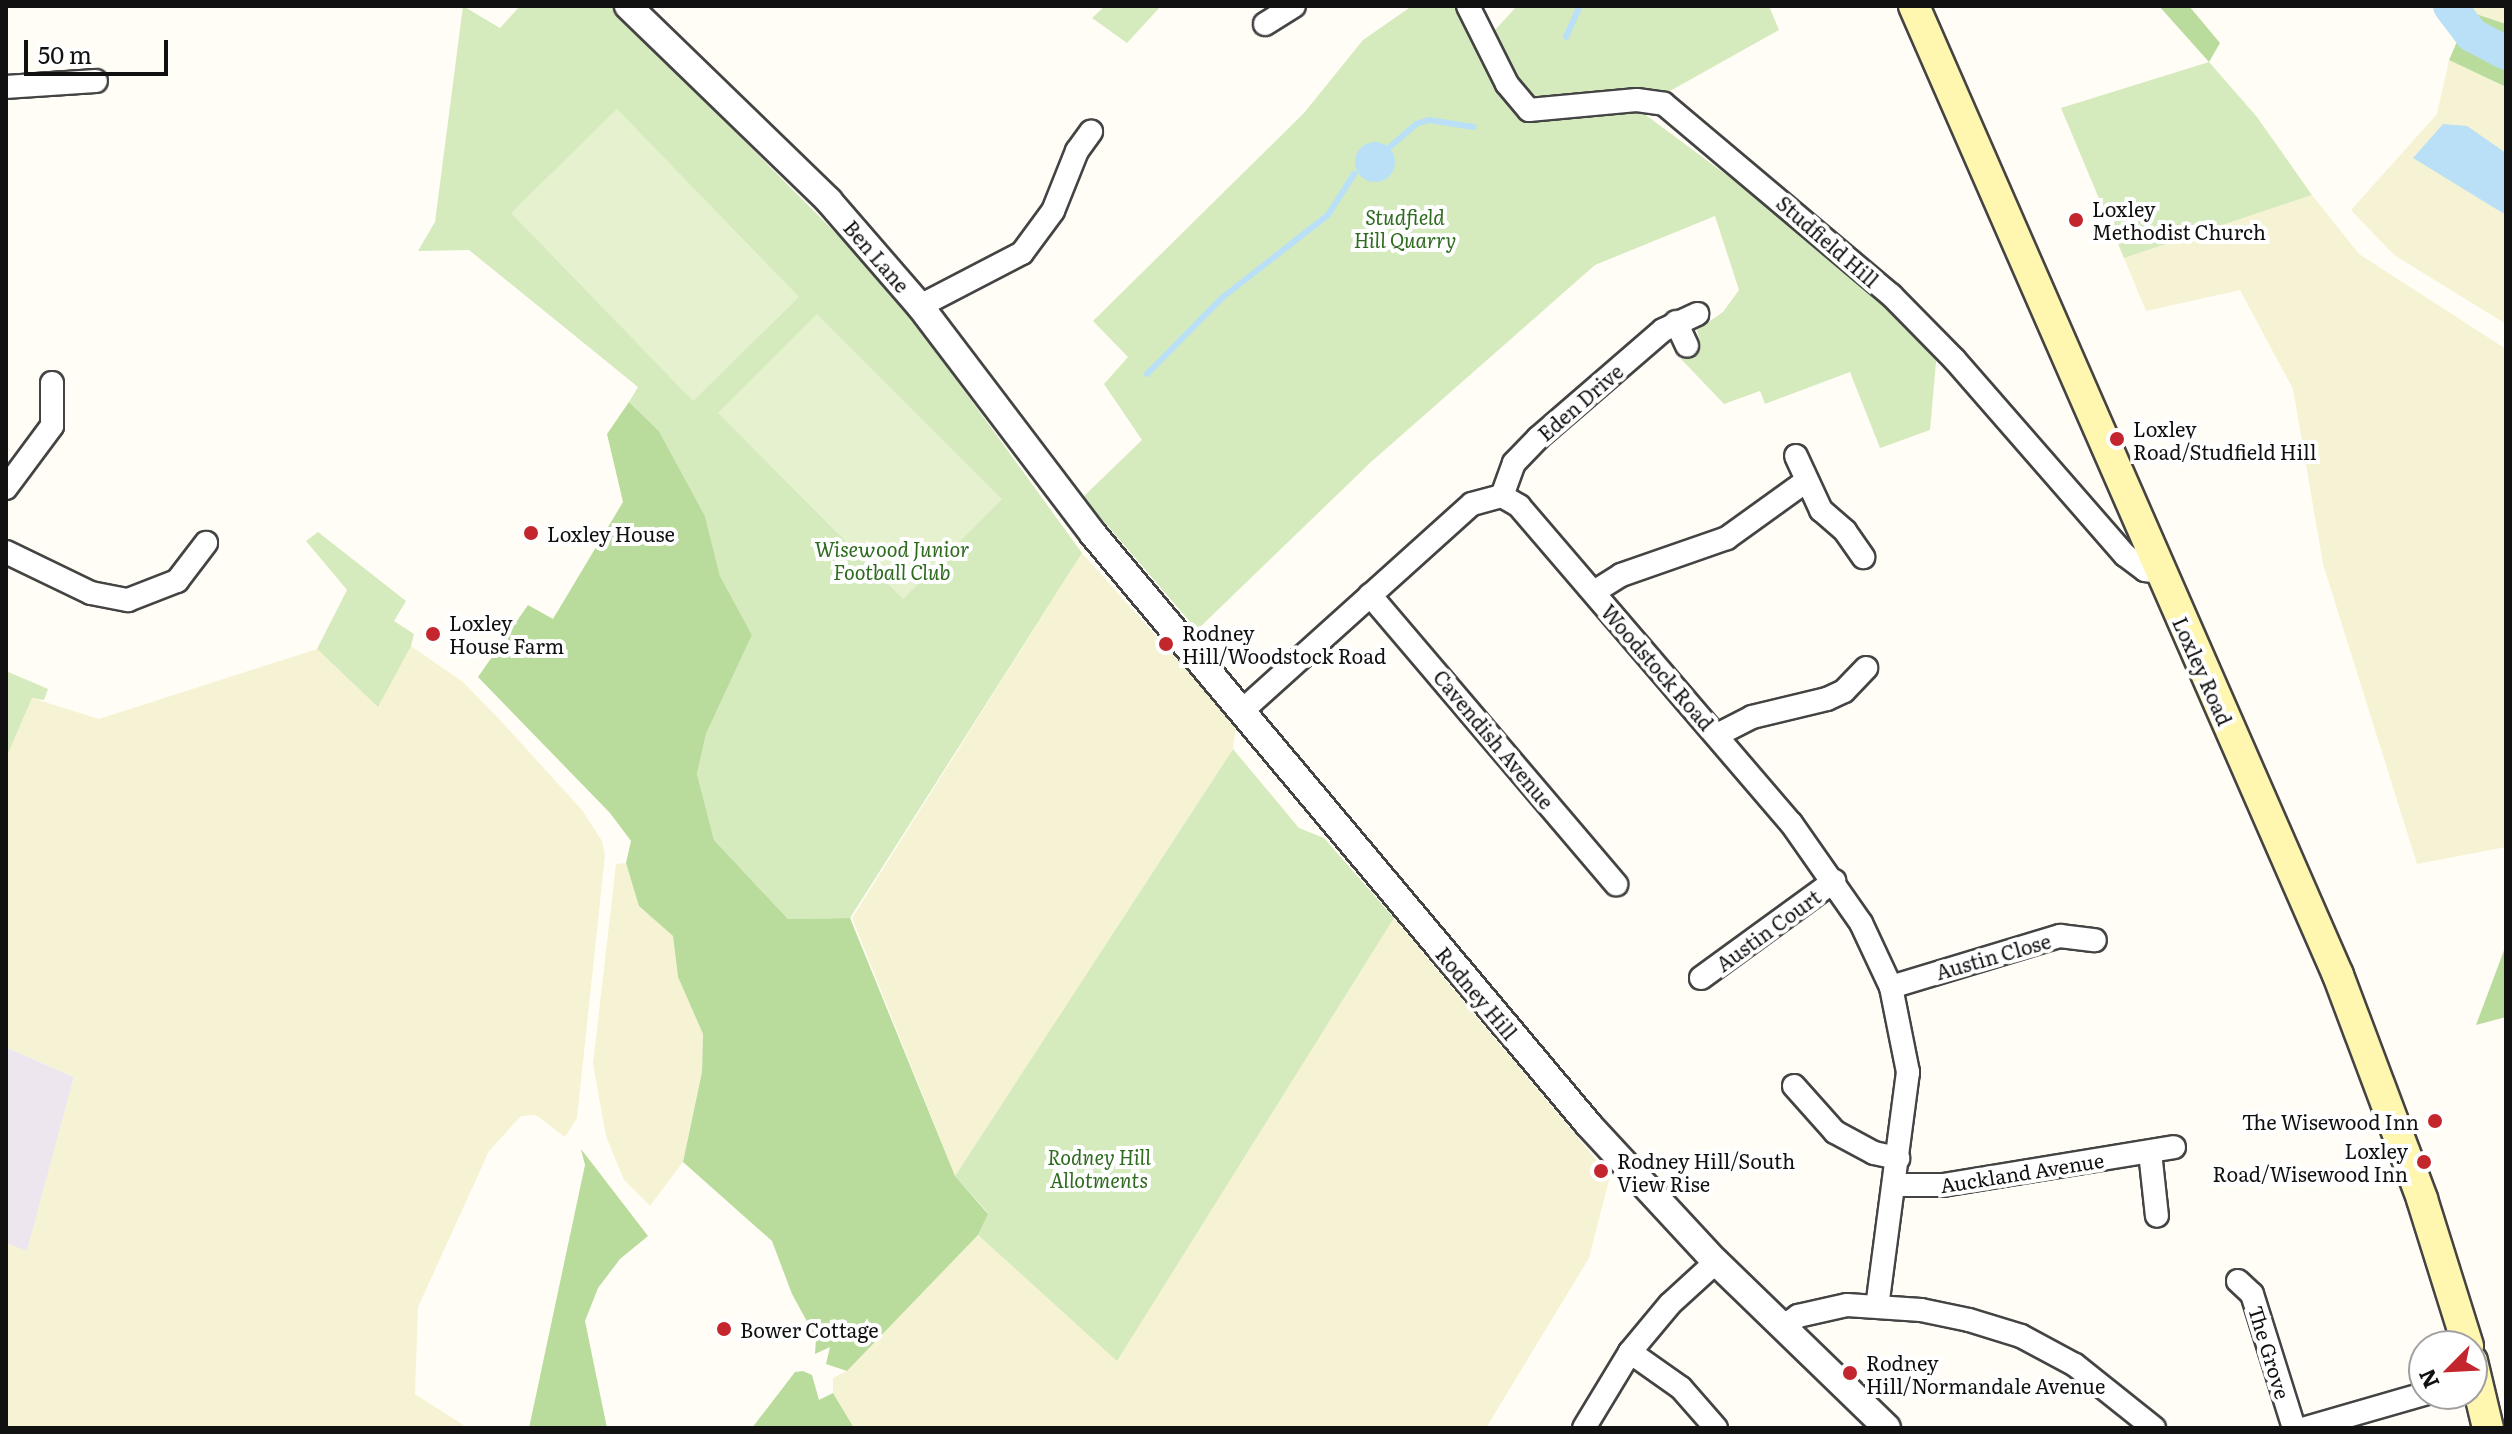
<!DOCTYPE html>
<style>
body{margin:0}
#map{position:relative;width:2512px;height:1434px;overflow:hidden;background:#fffdf5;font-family:Literata,serif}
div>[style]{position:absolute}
.industrial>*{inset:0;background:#eee6ef}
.farmland>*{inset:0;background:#f6f3d4}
.green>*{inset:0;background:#d5ebbd}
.forest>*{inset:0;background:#b9dc9c}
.pitch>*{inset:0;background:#e6f2cf}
.water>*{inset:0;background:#b9e0f7}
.round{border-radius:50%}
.stream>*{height:6px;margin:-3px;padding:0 3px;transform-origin:3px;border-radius:3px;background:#b9e0f7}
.river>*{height:34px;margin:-17px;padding:0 17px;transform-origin:17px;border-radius:17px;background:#b9e0f7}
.roads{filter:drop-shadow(2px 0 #444) drop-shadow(-2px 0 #444) drop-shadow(0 2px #444) drop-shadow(0 -2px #444)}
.minor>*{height:22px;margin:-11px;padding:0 11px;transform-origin:11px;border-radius:11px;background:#fff}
.tertiary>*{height:26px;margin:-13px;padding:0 13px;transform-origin:13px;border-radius:13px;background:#fff}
.secondary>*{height:30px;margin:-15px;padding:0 15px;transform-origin:15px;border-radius:15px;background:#fff6b0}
.dots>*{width:22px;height:22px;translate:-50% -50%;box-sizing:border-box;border:4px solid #fff;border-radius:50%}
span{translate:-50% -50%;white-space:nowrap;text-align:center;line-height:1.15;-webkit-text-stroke:8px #fff;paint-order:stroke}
.poi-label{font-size:20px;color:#111}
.left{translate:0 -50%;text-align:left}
.right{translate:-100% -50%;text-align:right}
.park-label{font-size:20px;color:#2f6b1f;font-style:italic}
.street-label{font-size:20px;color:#111}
.frame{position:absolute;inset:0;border:8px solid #111;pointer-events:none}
.north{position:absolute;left:2408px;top:1330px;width:80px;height:80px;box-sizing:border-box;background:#fff;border:2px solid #a0a0a0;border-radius:50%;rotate:246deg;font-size:22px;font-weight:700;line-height:32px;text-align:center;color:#111}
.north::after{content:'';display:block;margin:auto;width:28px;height:36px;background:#c4262e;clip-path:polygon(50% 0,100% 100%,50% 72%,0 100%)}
.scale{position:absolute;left:24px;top:40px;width:144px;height:36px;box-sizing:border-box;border:4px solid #111;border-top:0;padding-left:10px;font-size:24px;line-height:28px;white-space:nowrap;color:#111;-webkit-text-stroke:6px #fff;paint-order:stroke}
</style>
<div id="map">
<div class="industrial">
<div style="clip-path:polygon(6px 1047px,74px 1077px,27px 1252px,6px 1243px)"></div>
</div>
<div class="farmland">
<div style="clip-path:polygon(2466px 6px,2506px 6px,2506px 24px,2470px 12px)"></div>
<div style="clip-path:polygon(2449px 60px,2506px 87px,2506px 324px,2394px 255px,2351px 210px,2437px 114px)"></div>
<div style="clip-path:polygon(2312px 195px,2359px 254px,2506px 349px,2506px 847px,2417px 864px,2323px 564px,2293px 389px,2240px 290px,2146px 311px,2124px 258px)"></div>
<div style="clip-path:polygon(1082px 553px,1236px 725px,1233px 749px,955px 1176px,852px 918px)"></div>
<div style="clip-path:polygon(411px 646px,463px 682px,499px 719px,582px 810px,602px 841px,605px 855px,577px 1118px,565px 1137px,536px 1115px,521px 1116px,489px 1151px,418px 1307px,415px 1394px,468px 1428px,6px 1428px,6px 1243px,27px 1251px,74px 1077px,6px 1047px,6px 757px,32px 698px,99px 719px,317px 649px,377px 706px)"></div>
<div style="clip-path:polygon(626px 863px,640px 906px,673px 936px,678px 977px,703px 1034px,702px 1072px,683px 1162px,650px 1206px,624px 1180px,606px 1136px,593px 1064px,616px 864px)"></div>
<div style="clip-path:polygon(1394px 918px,1610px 1176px,1589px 1258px,1486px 1428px,854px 1428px,833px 1393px,833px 1378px,847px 1371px,978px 1235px,1117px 1360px)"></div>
</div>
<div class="green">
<div style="clip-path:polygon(463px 6px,500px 28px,520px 6px,611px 6px,889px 287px,1082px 553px,850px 918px,788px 919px,714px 840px,697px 774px,706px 734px,752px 635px,720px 576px,705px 516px,659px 431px,629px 402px,638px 387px,469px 250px,418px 251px,435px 222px)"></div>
<div style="clip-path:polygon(1105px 6px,1161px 6px,1127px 43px,1092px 18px)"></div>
<div style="clip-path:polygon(1412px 6px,1457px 6px,1519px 115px,1535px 121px,1635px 107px,1829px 251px,1937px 351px,1930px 430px,1880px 448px,1850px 372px,1765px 404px,1760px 391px,1724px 404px,1681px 359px,1701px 347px,1697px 330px,1723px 312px,1739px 290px,1715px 216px,1595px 265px,1371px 462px,1197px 630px,1083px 497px,1142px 440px,1104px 384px,1128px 357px,1093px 321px,1304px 113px,1363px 40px)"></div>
<div style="clip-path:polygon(1517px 6px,1769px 6px,1779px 30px,1661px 96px,1543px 102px,1521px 86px,1494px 31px)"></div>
<div style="clip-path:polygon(2209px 62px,2257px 117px,2312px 195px,2124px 258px,2061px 108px)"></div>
<div style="clip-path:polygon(318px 532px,406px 601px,394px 621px,414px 634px,411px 646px,378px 707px,317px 649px,347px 590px,306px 541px)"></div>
<div style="clip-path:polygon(6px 671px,48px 689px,44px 700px,32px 698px,6px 758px)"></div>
<div style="clip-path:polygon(1233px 749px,1299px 828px,1324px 838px,1394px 918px,1117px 1361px,978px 1235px,988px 1213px,955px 1176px)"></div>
</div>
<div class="forest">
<div style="clip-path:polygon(2159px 6px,2189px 6px,2220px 43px,2209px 62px)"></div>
<div style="clip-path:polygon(2470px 12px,2506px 24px,2506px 87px,2449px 60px)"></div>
<div style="clip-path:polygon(629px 402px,659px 431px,705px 516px,720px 576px,752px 635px,706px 734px,697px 774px,714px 840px,788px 919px,850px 918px,955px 1176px,988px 1214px,978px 1235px,847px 1371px,826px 1364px,830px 1347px,815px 1354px,816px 1338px,792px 1294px,772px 1241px,683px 1162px,702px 1072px,703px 1034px,678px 977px,673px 936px,639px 906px,626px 863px,631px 841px,610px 813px,478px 677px,528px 605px,553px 619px,623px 502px,607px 434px)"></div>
<div style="clip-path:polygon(2506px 945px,2506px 1017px,2476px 1025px)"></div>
<div style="clip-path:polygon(581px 1149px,648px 1236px,620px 1259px,598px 1288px,585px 1321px,607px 1428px,529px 1428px,585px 1165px)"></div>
<div style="clip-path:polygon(803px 1371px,812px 1375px,819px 1400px,833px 1393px,854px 1428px,752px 1428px,795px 1372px)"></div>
</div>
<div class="pitch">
<div style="clip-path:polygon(617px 109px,799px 297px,693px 401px,511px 213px)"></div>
<div style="clip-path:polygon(817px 314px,1002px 499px,903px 599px,718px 413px)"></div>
</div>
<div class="water">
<div style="clip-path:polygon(2443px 124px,2467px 126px,2506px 153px,2506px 215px,2413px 158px)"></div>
<div class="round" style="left:1355px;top:142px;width:40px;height:40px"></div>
</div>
<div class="stream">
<div style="left:1566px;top:37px;width:34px;rotate:-66deg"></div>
<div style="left:1391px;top:146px;width:33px;rotate:-41deg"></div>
<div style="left:1416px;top:124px;width:14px;rotate:-17deg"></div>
<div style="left:1429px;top:120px;width:45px;rotate:9deg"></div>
<div style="left:1147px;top:374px;width:108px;rotate:-45.4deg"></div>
<div style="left:1223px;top:297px;width:133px;rotate:-38deg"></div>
<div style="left:1328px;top:215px;width:49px;rotate:-57.6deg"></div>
</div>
<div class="river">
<div style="left:2450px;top:6px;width:36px;rotate:53deg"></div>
<div style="left:2472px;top:35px;width:38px;rotate:28deg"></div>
</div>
<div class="roads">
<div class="minor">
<div style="left:1468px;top:6px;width:87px;rotate:63.4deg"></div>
<div style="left:1507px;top:84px;width:34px;rotate:50deg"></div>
<div style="left:1529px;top:110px;width:108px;rotate:-5.3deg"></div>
<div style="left:1637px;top:100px;width:27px;rotate:8deg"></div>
<div style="left:1664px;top:104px;width:297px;rotate:40.1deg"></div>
<div style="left:1891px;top:295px;width:90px;rotate:45.5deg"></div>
<div style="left:1954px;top:359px;width:260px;rotate:48.9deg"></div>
<div style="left:2125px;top:555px;width:25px;rotate:37deg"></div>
<div style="left:2145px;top:570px;width:14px;rotate:8deg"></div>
<div style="left:1265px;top:24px;width:34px;rotate:-32deg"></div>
<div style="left:6px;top:87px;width:90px;rotate:-3.8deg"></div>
<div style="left:920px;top:306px;width:115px;rotate:-27.5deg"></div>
<div style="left:1022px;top:253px;width:52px;rotate:-53.6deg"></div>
<div style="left:1053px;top:211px;width:65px;rotate:-68.2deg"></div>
<div style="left:1077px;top:151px;width:24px;rotate:-54deg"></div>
<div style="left:1676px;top:322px;width:26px;rotate:65deg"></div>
<div style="left:1796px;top:456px;width:60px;rotate:65.2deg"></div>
<div style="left:1821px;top:510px;width:32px;rotate:41deg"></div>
<div style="left:1845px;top:531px;width:32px;rotate:55deg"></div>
<div style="left:6px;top:488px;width:77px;rotate:-53.4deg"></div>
<div style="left:52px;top:426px;width:43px;rotate:-90deg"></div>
<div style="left:1502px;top:496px;width:35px;rotate:-70deg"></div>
<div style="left:1514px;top:463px;width:35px;rotate:-46deg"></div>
<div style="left:1538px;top:438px;width:165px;rotate:-40.8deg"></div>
<div style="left:1663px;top:330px;width:38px;rotate:-25deg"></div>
<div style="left:6px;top:552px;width:94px;rotate:25.8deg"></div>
<div style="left:91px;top:593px;width:38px;rotate:11deg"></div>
<div style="left:128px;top:600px;width:53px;rotate:-21.2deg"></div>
<div style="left:177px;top:581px;width:48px;rotate:-52.7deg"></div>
<div style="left:1594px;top:592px;width:32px;rotate:-32deg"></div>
<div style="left:1621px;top:575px;width:112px;rotate:-19.2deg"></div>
<div style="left:1727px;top:538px;width:97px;rotate:-35.8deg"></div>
<div style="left:1370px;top:595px;width:380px;rotate:49.6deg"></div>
<div style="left:1243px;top:710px;width:308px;rotate:-42deg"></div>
<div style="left:1472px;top:504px;width:31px;rotate:-15deg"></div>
<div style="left:1502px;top:496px;width:20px;rotate:30deg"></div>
<div style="left:1519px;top:506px;width:418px;rotate:49.4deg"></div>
<div style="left:1791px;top:823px;width:122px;rotate:55deg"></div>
<div style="left:1861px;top:923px;width:71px;rotate:64.9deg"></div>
<div style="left:1891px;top:987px;width:87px;rotate:78.7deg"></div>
<div style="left:1908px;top:1072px;width:236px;rotate:97.5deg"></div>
<div style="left:1717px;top:735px;width:39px;rotate:-27deg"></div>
<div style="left:1752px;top:717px;width:77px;rotate:-13.5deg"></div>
<div style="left:1827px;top:699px;width:19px;rotate:-25deg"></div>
<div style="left:1844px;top:691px;width:32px;rotate:-46deg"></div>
<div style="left:1701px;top:978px;width:165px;rotate:-36.1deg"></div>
<div style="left:1891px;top:987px;width:177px;rotate:-16.8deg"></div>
<div style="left:2060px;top:936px;width:35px;rotate:7deg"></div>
<div style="left:1794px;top:1086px;width:62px;rotate:48.3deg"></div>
<div style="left:1835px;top:1132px;width:44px;rotate:28.3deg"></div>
<div style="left:1874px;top:1153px;width:25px;rotate:12deg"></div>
<div style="left:2150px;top:1152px;width:64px;rotate:83.8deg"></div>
<div style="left:1894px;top:1185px;width:49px"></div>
<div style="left:1943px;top:1185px;width:234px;rotate:-9.3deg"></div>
<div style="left:2238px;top:1281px;width:19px;rotate:43deg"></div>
<div style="left:2252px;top:1294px;width:140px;rotate:72.6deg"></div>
<div style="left:1783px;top:1327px;width:19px;rotate:-36deg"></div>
<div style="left:1798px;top:1316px;width:50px;rotate:-12.7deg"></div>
<div style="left:1847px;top:1305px;width:74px;rotate:3.9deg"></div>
<div style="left:1921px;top:1310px;width:49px;rotate:11.8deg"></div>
<div style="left:1969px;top:1320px;width:54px;rotate:17.1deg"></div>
<div style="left:2021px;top:1336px;width:61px;rotate:28.2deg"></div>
<div style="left:2075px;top:1365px;width:101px;rotate:38.6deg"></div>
<div style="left:1630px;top:1352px;width:62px;rotate:35.2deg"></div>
<div style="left:1681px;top:1388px;width:53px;rotate:48.8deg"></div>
<div style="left:1584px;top:1428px;width:89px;rotate:-58.8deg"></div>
<div style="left:1630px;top:1352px;width:62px;rotate:-50.2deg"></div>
<div style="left:1670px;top:1304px;width:62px;rotate:-42.4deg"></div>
<div style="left:2306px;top:1428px;width:123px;rotate:-16.1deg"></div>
</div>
<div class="tertiary">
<div style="left:628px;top:6px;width:280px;rotate:44.1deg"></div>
<div style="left:829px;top:201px;width:139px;rotate:49.1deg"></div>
<div style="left:920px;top:306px;width:286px;rotate:52.8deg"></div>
<div style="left:1093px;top:534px;width:770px;rotate:50deg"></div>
<div style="left:1588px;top:1124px;width:188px;rotate:47.2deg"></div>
<div style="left:1716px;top:1262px;width:238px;rotate:44.1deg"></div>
</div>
<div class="secondary">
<div style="left:1914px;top:6px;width:1058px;rotate:66.37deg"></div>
<div style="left:2338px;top:975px;width:239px;rotate:69.4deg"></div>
<div style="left:2422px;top:1199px;width:154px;rotate:72.6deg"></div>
<div style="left:2472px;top:1361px;width:69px;rotate:76.6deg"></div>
</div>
</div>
<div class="dots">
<div style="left:2076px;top:220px;background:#c4262e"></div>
<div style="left:2117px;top:439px;background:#c4262e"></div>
<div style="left:531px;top:533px;background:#c4262e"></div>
<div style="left:433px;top:634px;background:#c4262e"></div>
<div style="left:1166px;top:644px;background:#c4262e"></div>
<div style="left:2435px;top:1121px;background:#c4262e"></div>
<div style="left:2424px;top:1162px;background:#c4262e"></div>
<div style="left:1601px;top:1171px;background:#c4262e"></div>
<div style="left:724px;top:1329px;background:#c4262e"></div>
<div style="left:1850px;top:1373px;background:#c4262e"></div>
</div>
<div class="poi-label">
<span class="left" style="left:2092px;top:220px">Loxley<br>Methodist Church</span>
<span class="left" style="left:2133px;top:440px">Loxley<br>Road/Studfield Hill</span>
<span class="left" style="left:547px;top:533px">Loxley House</span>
<span class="left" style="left:449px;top:634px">Loxley<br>House Farm</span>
<span class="left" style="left:1182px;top:644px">Rodney<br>Hill/Woodstock Road</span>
<span class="right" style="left:2419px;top:1121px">The Wisewood Inn</span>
<span class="right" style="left:2408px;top:1162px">Loxley<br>Road/Wisewood Inn</span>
<span class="left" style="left:1617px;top:1172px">Rodney Hill/South<br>View Rise</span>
<span class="left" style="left:740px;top:1329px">Bower Cottage</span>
<span class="left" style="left:1866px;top:1374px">Rodney<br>Hill/Normandale Avenue</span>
</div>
<div class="park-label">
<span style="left:1405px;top:228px">Studfield<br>Hill Quarry</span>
<span style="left:892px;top:560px">Wisewood Junior<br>Football Club</span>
<span style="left:1099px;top:1168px">Rodney Hill<br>Allotments</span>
</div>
<div class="street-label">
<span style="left:1828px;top:241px;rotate:41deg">Studfield Hill</span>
<span style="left:877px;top:256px;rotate:49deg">Ben Lane</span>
<span style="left:1580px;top:402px;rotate:-41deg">Eden Drive</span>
<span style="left:1658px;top:667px;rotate:49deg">Woodstock Road</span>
<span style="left:2203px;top:671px;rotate:66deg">Loxley Road</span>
<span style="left:1494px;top:739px;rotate:50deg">Cavendish Avenue</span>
<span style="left:1768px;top:930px;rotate:-36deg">Austin Court</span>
<span style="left:1993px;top:956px;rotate:-16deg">Austin Close</span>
<span style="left:1477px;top:993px;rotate:50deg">Rodney Hill</span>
<span style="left:2022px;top:1172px;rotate:-9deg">Auckland Avenue</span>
<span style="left:2270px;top:1352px;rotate:73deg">The Grove</span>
</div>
<div class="frame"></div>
<div class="north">N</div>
<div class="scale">50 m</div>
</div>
